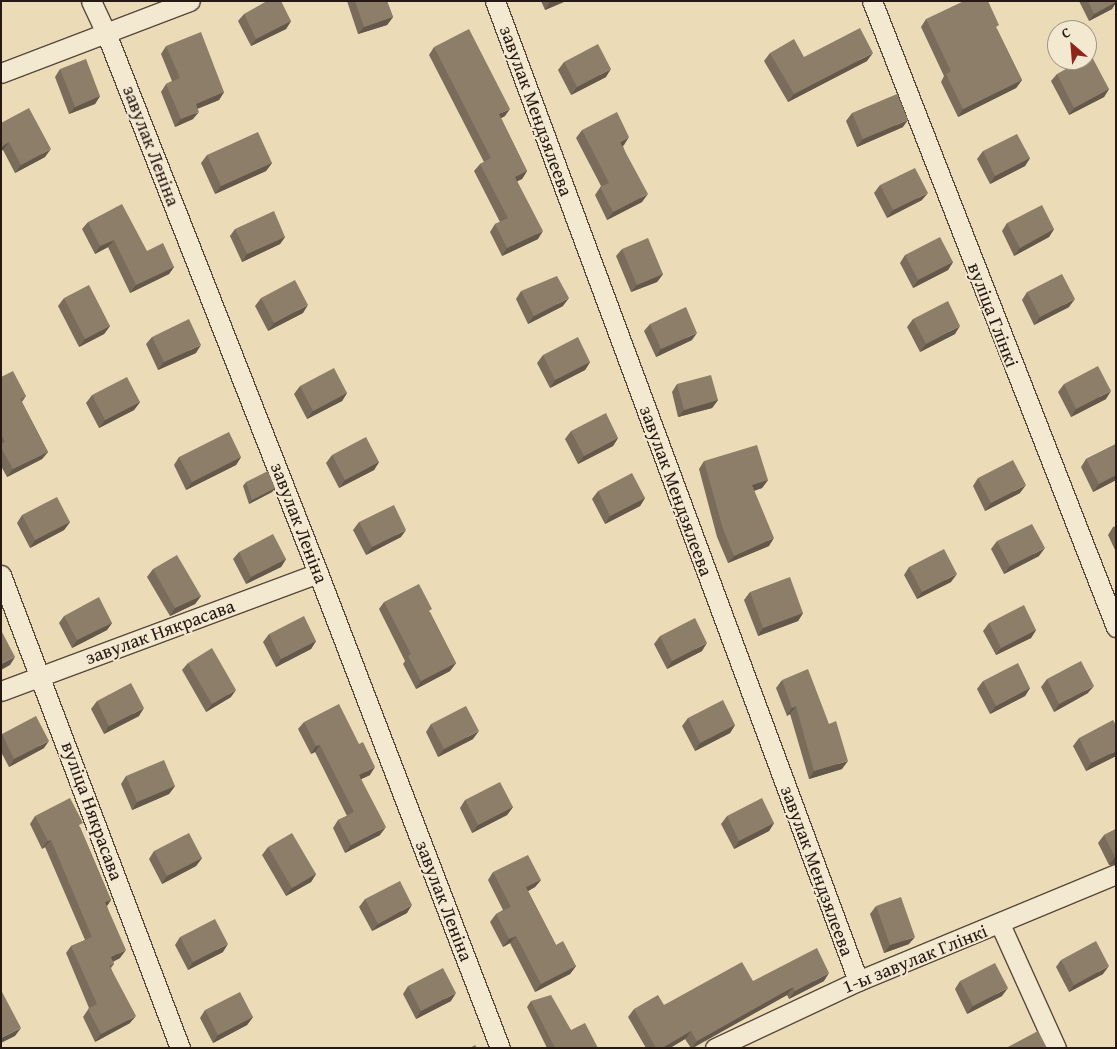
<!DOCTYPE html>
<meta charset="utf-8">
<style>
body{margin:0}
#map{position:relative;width:1117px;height:1049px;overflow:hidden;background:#ecdbb7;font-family:"Gentium Book Plus",serif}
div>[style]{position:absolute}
.roads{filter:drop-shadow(1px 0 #584a3d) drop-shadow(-1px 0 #584a3d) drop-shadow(0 1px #584a3d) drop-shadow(0 -1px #584a3d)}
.street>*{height:19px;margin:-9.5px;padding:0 9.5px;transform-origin:9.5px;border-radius:9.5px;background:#f3e8d0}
.wall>*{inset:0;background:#796c5a}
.shaded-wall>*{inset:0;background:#63584a}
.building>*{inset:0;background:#8d7e69}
span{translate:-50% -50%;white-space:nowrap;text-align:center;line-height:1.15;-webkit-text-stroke:4px #f3e8d0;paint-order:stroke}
.street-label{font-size:19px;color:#261914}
.frame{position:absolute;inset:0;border:2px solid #261914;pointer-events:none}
.north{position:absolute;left:1047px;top:20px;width:50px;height:50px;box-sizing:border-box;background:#f3e8d0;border:1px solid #a19585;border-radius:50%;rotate:333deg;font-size:14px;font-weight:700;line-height:20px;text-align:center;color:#261914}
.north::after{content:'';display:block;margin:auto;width:18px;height:22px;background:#8f2418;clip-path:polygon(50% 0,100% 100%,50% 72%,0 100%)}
</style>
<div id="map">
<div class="roads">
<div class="street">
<div style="left:91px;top:1px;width:35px;rotate:65deg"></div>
<div style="left:106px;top:33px;width:580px;rotate:68.57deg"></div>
<div style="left:318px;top:573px;width:509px;rotate:69.04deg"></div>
<div style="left:495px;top:1px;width:1045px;rotate:69.67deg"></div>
<div style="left:872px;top:1px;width:672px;rotate:68.71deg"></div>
<div style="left:1px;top:73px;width:202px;rotate:-20.9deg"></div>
<div style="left:1px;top:575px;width:506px;rotate:69.27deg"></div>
<div style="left:1px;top:691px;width:338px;rotate:-20.4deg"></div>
<div style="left:1000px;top:924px;width:136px;rotate:65.7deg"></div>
<div style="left:715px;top:1048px;width:158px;rotate:-25.1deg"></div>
<div style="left:858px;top:981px;width:279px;rotate:-22.5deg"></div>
</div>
</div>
<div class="wall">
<div style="clip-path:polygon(347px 1px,387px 1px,393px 17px,387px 25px,358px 34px)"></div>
<div style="clip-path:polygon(541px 1px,566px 1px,545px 10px)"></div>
<div style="clip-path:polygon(1079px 1px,1116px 1px,1116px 3px,1112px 9px,1089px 21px)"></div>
<div style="clip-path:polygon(244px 14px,291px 21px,286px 29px,251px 46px,238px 21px)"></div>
<div style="clip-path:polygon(926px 19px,997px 29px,1022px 80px,1016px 88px,958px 117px,941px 82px,944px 76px,921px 27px)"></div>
<div style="clip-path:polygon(166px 46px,224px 92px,219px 100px,198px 108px,193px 119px,175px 127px,161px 92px,166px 84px,172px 81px,161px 54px)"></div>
<div style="clip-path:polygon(434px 47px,505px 116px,501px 118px,527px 171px,522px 179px,517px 181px,538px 239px,502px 256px,490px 232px,495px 224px,500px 222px,474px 171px,480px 164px,484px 162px,429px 55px)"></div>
<div style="clip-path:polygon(770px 53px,804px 57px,867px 61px,788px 102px,764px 61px)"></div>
<div style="clip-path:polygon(564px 62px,606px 77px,571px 95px,558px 70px)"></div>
<div style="clip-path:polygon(60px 69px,100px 96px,95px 104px,69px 114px,55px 77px)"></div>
<div style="clip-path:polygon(1057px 74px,1109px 89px,1104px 97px,1069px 115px,1051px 81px)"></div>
<div style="clip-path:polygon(852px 113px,903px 127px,857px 147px,846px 121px)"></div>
<div style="clip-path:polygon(1px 123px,45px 157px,15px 173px,3px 150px)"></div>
<div style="clip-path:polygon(582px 130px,624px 145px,623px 146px,642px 202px,607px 220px,595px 195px,601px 186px,576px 138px)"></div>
<div style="clip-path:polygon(983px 151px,1030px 158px,1025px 166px,990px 184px,977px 159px)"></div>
<div style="clip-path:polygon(207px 155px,272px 163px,266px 171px,215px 194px,201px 163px)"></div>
<div style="clip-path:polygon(880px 185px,922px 200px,887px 218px,874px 193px)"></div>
<div style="clip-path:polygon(88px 222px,147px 251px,174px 267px,169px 274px,130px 293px,108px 247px,95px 254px,82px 229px)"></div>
<div style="clip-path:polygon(1007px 223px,1054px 229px,1049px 237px,1014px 256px,1002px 231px)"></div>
<div style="clip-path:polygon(235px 229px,285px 237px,280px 244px,242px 262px,230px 236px)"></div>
<div style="clip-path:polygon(622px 249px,663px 274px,657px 282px,631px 292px,616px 256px)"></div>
<div style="clip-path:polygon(905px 255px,953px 262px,948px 270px,913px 288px,900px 263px)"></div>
<div style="clip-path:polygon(521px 291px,563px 306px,528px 324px,516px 299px)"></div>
<div style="clip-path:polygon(1027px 292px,1069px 307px,1034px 325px,1022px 300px)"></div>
<div style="clip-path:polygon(64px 298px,110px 326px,104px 334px,79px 347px,58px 306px)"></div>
<div style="clip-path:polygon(261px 298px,303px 313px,268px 331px,255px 306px)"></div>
<div style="clip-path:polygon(913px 319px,955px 334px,920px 352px,907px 327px)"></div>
<div style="clip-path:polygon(650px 324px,692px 340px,656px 357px,644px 331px)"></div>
<div style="clip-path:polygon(152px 337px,196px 353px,158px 370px,146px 344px)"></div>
<div style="clip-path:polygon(543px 355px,590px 362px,585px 370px,550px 388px,537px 363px)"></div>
<div style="clip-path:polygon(1px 377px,26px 396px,22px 402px,48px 452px,42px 459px,7px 477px,1px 466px)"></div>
<div style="clip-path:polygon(677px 384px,718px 400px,712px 408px,678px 417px,672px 392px)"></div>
<div style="clip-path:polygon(1064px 384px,1106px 399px,1071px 417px,1058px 392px)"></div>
<div style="clip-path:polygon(300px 386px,347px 393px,342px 401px,307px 419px,294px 394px)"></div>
<div style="clip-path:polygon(92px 395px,140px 402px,134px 410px,99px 428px,86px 403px)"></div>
<div style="clip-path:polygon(571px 431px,618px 438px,613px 446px,578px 464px,565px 439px)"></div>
<div style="clip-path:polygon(1116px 444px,1116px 480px,1093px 492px,1081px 467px,1086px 459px)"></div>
<div style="clip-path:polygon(332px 455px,379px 462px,374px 470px,339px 488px,326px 463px)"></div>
<div style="clip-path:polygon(179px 457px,241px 457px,236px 465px,186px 490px,174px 465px)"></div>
<div style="clip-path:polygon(704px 461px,768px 480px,762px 488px,754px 491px,769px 546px,728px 563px,717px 537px,699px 469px)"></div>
<div style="clip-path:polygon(978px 478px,1020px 493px,985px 511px,973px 486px)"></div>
<div style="clip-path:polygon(246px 482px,275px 488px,272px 492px,249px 504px,243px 486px)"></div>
<div style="clip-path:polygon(598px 491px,645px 498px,640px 506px,605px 524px,592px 499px)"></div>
<div style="clip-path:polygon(22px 515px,70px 522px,64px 530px,30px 548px,17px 523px)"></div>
<div style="clip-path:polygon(359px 522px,401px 537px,366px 555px,353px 530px)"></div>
<div style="clip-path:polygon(1116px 526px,1116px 552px,1108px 535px,1113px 527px)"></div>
<div style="clip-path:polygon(997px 541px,1039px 556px,1004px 574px,991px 549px)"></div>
<div style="clip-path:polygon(239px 552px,286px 559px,281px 567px,246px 584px,233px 559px)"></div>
<div style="clip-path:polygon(909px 567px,951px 582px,917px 599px,904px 575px)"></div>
<div style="clip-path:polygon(153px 569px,201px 596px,195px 604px,170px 616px,147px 577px)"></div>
<div style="clip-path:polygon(750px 592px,803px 613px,798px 621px,758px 636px,744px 600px)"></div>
<div style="clip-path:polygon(384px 602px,430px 612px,456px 663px,450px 671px,416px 689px,403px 664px,405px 661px,379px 609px)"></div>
<div style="clip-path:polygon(64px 616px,112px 623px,107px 630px,72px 648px,59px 623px)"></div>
<div style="clip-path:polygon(989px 623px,1036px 630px,1031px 638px,996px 655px,983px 631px)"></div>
<div style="clip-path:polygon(269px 634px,316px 641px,311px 649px,276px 667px,263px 642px)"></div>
<div style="clip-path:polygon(660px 636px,702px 651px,667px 669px,654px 644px)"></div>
<div style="clip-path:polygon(188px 663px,231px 697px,206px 712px,182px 670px)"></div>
<div style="clip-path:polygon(1047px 679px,1088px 693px,1054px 712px,1041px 687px)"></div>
<div style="clip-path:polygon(782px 680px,842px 769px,809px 779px,790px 714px,787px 716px,776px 688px)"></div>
<div style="clip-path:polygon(983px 681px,1030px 688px,1025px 696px,990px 714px,977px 689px)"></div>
<div style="clip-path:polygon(97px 701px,139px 716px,104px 734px,91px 709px)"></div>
<div style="clip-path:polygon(688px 718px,735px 725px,730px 733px,695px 751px,682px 726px)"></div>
<div style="clip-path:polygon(304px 722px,370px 775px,361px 779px,380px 835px,345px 853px,333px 828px,338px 820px,347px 816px,315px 752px,311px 754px,298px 729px)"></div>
<div style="clip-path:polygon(431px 724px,473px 739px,438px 757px,426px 732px)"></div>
<div style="clip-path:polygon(2px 734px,44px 748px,9px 767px,1px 752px)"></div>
<div style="clip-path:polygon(1079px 738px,1116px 756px,1086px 771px,1073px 746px)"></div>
<div style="clip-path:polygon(126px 776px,175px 786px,169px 794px,132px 810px,121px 784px)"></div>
<div style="clip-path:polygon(465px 800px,513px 807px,507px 815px,472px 833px,460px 808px)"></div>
<div style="clip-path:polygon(35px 816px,80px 827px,111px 900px,107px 906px,120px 958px,113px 962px,114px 964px,111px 968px,130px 1023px,95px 1042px,83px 1017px,89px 1008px,66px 953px,71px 946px,85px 940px,45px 847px,42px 849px,30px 824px)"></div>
<div style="clip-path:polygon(727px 816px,774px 823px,769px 831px,734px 849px,721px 824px)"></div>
<div style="clip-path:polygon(1116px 829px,1116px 864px,1109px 865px,1098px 843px,1104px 835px)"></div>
<div style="clip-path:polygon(268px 847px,316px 874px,311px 882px,286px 896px,262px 855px)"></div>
<div style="clip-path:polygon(154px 851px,202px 858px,196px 866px,162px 884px,149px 859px)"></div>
<div style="clip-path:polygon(493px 872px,541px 880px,535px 887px,528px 891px,556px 945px,576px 966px,570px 974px,535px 992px,510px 943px,503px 947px,490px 922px,496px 914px,503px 910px,488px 880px)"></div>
<div style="clip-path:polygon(365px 899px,407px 913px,372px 931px,359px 907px)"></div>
<div style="clip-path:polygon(876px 906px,909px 944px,884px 953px,870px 914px)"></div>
<div style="clip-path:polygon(180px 937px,223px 952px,188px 970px,175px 945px)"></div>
<div style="clip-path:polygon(1061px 960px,1103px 974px,1069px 992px,1056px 967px)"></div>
<div style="clip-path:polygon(753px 981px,824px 981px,789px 999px,787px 995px,693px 1048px,691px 1048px,685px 1039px,670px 1048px,646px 1048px,628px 1017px,634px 1009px,664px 1005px)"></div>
<div style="clip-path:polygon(960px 981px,1002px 996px,967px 1014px,955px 989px)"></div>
<div style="clip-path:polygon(408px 986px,451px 1001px,416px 1019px,403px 994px)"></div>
<div style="clip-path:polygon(531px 1001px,571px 1030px,598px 1048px,547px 1048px,527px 1007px)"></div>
<div style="clip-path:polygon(205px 1010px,253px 1017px,247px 1025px,213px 1043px,200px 1018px)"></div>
</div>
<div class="shaded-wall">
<div style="clip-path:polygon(552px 1px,566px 1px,545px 10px,550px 2px)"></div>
<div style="clip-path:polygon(1116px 2px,1112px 9px,1089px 21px,1094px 14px)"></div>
<div style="clip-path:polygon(393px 17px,387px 25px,358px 34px,364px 27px)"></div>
<div style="clip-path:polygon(291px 21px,286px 29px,251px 46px,256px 39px)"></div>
<div style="clip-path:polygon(873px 53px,867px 61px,788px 102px,794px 94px)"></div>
<div style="clip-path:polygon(611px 69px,606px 77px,571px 95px,577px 87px)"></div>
<div style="clip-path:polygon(1022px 80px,1016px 88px,958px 117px,963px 109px)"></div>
<div style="clip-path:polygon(1109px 89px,1104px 97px,1069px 115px,1074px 108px)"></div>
<div style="clip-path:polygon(224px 92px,219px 100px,190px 112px,196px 104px)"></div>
<div style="clip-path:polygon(100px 96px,95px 104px,69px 114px,75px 107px)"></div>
<div style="clip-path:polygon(510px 109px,505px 116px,493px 122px,499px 114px)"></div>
<div style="clip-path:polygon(199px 112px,193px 119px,175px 127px,181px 119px)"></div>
<div style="clip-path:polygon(908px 120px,903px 127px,857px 147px,863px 139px)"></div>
<div style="clip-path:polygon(629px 137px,624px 145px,615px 149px,620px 142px)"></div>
<div style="clip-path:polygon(9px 142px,3px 150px,1px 151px,1px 147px)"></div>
<div style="clip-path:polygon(51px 149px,45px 157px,15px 173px,21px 165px)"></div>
<div style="clip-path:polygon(1030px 158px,1025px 166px,990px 184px,995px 176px)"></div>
<div style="clip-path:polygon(272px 163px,266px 171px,215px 194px,221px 186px)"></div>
<div style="clip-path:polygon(527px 171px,522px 179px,510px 185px,515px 177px)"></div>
<div style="clip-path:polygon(928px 193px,922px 200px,887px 218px,893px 210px)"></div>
<div style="clip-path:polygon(648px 194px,642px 202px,607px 220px,613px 212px)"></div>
<div style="clip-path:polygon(1054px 229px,1049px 237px,1014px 256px,1020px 248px)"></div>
<div style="clip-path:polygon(543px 231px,538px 239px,502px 256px,507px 248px)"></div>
<div style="clip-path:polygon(285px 237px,280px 244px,242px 262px,247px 254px)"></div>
<div style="clip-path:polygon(114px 240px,108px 247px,95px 254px,100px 246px)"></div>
<div style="clip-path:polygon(953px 262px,948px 270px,913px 288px,918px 280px)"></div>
<div style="clip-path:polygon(174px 267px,169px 274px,130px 293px,136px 285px)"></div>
<div style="clip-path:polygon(663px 274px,657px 282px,631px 292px,637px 285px)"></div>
<div style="clip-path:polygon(569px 298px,563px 306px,528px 324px,534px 316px)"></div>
<div style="clip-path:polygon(1075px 299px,1069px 307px,1034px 325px,1040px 317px)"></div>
<div style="clip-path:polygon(308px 305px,303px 313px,268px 331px,274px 323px)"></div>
<div style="clip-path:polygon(110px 326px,104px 334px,79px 347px,85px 339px)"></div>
<div style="clip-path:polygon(960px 326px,955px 334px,920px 352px,926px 344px)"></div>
<div style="clip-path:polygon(697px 333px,692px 340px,656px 357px,661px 349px)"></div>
<div style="clip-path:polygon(201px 345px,196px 353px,158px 370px,164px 362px)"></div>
<div style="clip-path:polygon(590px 362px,585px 370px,550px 388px,555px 380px)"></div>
<div style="clip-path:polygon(1111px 391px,1106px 399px,1071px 417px,1076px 409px)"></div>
<div style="clip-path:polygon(347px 393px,342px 401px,307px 419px,313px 411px)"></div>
<div style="clip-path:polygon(718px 400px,712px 408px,678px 417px,684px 410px)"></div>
<div style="clip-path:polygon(140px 402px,134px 410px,99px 428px,105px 420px)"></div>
<div style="clip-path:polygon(618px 438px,613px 446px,578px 464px,584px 456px)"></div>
<div style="clip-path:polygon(48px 452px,42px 459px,7px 477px,13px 469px)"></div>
<div style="clip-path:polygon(241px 457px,236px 465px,186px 490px,192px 482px)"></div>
<div style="clip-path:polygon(379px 462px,374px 470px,339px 488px,345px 480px)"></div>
<div style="clip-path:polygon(1116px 475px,1116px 480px,1093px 492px,1099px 484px)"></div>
<div style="clip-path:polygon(768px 480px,762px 488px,746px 493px,752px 485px)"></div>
<div style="clip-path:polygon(1026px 485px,1020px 493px,985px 511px,991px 503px)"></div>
<div style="clip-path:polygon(275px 488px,272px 492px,249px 504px,252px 500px)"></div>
<div style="clip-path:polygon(645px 498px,640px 506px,605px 524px,610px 516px)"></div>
<div style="clip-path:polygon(70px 522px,64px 530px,30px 548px,35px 540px)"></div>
<div style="clip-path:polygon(406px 530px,401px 537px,366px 555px,372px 547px)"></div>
<div style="clip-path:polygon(774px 538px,769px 546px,728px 563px,734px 556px)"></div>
<div style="clip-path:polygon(1045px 548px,1039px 556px,1004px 574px,1010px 566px)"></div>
<div style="clip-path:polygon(286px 559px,281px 567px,246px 584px,251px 577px)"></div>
<div style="clip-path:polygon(957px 574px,951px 582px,917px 599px,922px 592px)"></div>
<div style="clip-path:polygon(201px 596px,195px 604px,170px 616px,175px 608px)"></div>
<div style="clip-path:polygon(803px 613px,798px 621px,758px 636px,763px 628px)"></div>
<div style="clip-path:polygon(112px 623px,107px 630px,72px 648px,77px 640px)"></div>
<div style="clip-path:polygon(1036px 630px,1031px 638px,996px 655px,1001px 648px)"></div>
<div style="clip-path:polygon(316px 641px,311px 649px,276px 667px,281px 659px)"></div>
<div style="clip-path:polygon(707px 643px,702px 651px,667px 669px,672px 661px)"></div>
<div style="clip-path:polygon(15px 657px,10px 665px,1px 670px,1px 664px)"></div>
<div style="clip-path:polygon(456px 663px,450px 671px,416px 689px,421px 681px)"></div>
<div style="clip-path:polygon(1094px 686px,1088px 693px,1054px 712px,1059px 704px)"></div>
<div style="clip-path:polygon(1030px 688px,1025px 696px,990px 714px,996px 706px)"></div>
<div style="clip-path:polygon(236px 690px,231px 697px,206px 712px,212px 704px)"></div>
<div style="clip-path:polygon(796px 706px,790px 714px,787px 716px,792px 708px)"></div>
<div style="clip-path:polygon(144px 708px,139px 716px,104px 734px,109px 726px)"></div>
<div style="clip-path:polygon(735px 725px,730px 733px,695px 751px,700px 743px)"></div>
<div style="clip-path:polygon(479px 731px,473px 739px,438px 757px,444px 749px)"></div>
<div style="clip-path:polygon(49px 741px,44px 748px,9px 767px,14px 759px)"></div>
<div style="clip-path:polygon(320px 745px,315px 752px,311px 754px,316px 746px)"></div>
<div style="clip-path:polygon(1116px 751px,1116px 756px,1086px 771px,1091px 763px)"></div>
<div style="clip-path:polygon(848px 761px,842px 769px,809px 779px,814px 771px)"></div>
<div style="clip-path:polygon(375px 767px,370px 775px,353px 783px,359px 775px)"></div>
<div style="clip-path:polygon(175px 786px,169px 794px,132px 810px,137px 802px)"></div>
<div style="clip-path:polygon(513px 807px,507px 815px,472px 833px,478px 825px)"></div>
<div style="clip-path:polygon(774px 823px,769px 831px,734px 849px,739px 841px)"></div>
<div style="clip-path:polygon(386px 827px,380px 835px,345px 853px,351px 845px)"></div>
<div style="clip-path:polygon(51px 840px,45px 847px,42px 849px,48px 841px)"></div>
<div style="clip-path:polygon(1115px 857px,1116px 857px,1116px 864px,1109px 865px)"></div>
<div style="clip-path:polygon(202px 858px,196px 866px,162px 884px,167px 876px)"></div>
<div style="clip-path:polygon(316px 874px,311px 882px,286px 896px,292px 888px)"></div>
<div style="clip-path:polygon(541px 880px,535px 887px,521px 895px,526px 887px)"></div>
<div style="clip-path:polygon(111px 900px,106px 907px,105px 902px)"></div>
<div style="clip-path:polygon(412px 905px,407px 913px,372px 931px,378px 924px)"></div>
<div style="clip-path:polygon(516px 936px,510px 943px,503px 947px,509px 939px)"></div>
<div style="clip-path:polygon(915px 937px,909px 944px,884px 953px,890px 945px)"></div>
<div style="clip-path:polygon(228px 944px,223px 952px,188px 970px,193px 962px)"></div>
<div style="clip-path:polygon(126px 950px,120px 958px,105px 965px,111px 957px)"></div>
<div style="clip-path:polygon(576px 966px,570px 974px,535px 992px,541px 984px)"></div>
<div style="clip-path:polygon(1109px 966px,1103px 974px,1069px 992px,1074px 985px)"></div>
<div style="clip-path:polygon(829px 973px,824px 981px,789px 999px,795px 991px)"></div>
<div style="clip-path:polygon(793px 987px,787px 995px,692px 1048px,697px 1041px)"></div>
<div style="clip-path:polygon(1008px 988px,1002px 996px,967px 1014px,973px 1006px)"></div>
<div style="clip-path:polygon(456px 993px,451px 1001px,416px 1019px,421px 1011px)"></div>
<div style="clip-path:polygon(136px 1016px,130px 1023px,95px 1042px,101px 1034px)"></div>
<div style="clip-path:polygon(253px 1017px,247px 1025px,213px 1043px,218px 1035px)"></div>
<div style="clip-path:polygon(21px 1028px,15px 1036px,1px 1043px,1px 1038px)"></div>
<div style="clip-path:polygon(691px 1031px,685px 1039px,670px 1048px,662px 1048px)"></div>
</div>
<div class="building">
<div style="clip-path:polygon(267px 1px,281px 1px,291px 21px,256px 39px,244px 14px)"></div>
<div style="clip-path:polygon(355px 1px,387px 1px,393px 17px,364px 27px)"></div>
<div style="clip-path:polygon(964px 1px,988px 1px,999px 25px,996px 27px,1022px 80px,963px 109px,946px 74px,951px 71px,926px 19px)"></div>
<div style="clip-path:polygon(1088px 1px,1116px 1px,1116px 2px,1094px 14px)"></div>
<div style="clip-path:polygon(860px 28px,873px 53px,794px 94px,770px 53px,794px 39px,804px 57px)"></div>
<div style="clip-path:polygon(469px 29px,510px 109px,499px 114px,527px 171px,515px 177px,543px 231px,507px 248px,495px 224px,508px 218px,480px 164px,491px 158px,434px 47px)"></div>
<div style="clip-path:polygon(201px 32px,224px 92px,196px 104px,199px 112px,181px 119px,166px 84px,180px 78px,166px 46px)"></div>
<div style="clip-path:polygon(598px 44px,611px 69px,577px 87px,564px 62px)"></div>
<div style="clip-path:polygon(1091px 55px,1109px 89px,1074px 108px,1057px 74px,1082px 60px,1087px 60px,1087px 58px)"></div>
<div style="clip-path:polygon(86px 59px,100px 96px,75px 107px,60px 69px)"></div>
<div style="clip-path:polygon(897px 94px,908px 120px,863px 139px,852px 113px)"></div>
<div style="clip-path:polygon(29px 108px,51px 149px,21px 165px,9px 142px,1px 147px,1px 123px)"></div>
<div style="clip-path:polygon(617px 112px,629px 137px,620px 142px,648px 194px,613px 212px,600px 187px,609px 183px,582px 130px)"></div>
<div style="clip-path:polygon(258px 132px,272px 163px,221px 186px,207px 155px)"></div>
<div style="clip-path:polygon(1017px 134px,1030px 158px,995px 176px,983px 151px)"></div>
<div style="clip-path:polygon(915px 168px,928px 193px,893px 210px,880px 185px)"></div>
<div style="clip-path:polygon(122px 204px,147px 251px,163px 243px,174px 267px,136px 285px,114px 240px,100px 246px,88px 222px)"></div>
<div style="clip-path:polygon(1042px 205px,1054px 229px,1020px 248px,1007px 223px)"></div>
<div style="clip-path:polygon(274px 211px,285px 237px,247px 254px,235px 229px)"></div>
<div style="clip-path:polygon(940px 237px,953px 262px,918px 280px,905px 255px)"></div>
<div style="clip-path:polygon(648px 238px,663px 274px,637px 285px,622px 249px)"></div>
<div style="clip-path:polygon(1062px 274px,1075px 299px,1040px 317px,1027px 292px)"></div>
<div style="clip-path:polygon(557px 276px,569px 298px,534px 316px,521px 291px)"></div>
<div style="clip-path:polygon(295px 280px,308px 305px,274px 323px,261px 298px)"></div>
<div style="clip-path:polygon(89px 285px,110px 326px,85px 339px,64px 298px)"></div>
<div style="clip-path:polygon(948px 301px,960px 326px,926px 344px,913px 319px)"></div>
<div style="clip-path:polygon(686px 307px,697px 333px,661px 349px,650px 324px)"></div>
<div style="clip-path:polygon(189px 319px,201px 345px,164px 362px,152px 337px)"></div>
<div style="clip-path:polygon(578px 337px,590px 362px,555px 380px,543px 355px)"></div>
<div style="clip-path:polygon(1098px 366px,1111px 391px,1076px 409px,1064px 384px)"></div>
<div style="clip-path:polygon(334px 368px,347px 393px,313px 411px,300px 386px)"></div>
<div style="clip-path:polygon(13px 371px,26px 396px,20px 399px,48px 452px,13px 469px,1px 448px,1px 444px,5px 442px,1px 434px,1px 377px)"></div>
<div style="clip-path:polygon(711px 375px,718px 400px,684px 410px,677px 384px)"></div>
<div style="clip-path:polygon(127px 377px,140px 402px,105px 420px,92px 395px)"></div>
<div style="clip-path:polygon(606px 413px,618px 438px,584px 456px,571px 431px)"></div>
<div style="clip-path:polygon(229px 432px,241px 457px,192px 482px,179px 457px)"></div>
<div style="clip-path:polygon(366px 437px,379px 462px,345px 480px,332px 455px)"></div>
<div style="clip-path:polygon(1116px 444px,1116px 475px,1099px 484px,1086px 459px)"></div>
<div style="clip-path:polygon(757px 445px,768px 480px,752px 485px,774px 538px,734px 556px,723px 529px,704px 461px)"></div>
<div style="clip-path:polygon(1013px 460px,1026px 485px,991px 503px,978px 478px)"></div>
<div style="clip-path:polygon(268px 471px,275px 488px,252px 500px,246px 482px)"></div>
<div style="clip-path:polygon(632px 473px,645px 498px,610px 516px,598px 491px)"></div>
<div style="clip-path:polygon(57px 497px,70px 522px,35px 540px,22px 515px)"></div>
<div style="clip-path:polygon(394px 505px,406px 530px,372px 547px,359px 522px)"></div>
<div style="clip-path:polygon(1032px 524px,1045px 548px,1010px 566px,997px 541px)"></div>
<div style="clip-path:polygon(273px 534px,286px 559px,251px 577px,239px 552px)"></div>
<div style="clip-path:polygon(944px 549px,957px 574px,922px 592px,909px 567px)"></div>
<div style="clip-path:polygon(177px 555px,201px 596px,175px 608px,153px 569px)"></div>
<div style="clip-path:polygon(790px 577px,803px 613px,763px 628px,750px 592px)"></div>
<div style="clip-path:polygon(419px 584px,432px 609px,429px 611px,456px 663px,421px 681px,408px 656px,411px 654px,384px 602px)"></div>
<div style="clip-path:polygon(99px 597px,112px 623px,77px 640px,64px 616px)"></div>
<div style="clip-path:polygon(1024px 605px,1036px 630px,1001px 648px,989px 623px)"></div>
<div style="clip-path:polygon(304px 616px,316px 641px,281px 659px,269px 634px)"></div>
<div style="clip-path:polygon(695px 618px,707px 643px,672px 661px,660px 636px)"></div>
<div style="clip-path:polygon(2px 632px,15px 657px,1px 664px,1px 633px)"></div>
<div style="clip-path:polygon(212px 648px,236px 690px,212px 704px,188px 663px)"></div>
<div style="clip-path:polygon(1081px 661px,1094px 686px,1059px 704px,1047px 679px)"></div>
<div style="clip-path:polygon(1018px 663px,1030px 688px,996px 706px,983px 681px)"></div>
<div style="clip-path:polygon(808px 669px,829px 724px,836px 721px,848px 761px,814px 771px,796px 706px,792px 708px,782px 680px)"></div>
<div style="clip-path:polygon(131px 683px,144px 708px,109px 726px,97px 701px)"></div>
<div style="clip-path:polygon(723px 700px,735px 725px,700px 743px,688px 718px)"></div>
<div style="clip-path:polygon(339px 704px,359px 744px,363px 742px,375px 767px,359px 775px,386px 827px,351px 845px,338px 820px,354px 812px,320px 745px,316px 746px,304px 722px)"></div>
<div style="clip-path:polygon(466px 706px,479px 731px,444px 749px,431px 724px)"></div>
<div style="clip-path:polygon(36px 716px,49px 741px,14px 759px,2px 734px)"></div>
<div style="clip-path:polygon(1113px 720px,1116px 725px,1116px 751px,1091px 763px,1079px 738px)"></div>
<div style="clip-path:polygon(164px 760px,175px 786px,137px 802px,126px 776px)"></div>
<div style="clip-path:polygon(500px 782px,513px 807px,478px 825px,465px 800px)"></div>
<div style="clip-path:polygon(70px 798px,83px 823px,79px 825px,111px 900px,105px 902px,126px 950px,111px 957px,114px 964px,109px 965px,136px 1016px,101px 1034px,88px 1009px,97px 1004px,71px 946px,92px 937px,51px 840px,48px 841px,35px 816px)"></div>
<div style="clip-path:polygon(762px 798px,774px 823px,739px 841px,727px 816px)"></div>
<div style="clip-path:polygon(1116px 829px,1116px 857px,1115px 857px,1104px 835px)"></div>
<div style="clip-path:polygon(189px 833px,202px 858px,167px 876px,154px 851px)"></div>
<div style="clip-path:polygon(292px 833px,316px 874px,292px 888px,268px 847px)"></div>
<div style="clip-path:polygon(528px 855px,541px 880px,526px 887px,556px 945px,563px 941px,576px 966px,541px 984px,516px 936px,509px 939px,496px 914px,511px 907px,493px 872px)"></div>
<div style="clip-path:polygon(400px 881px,412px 905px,378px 924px,365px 899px)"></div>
<div style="clip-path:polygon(901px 897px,915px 937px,890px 945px,876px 906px)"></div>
<div style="clip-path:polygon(215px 919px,228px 944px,193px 962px,180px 937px)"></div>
<div style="clip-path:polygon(1096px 941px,1109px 966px,1074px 985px,1061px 960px)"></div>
<div style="clip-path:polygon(817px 948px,829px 973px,795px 991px,793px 987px,697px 1041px,691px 1031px,662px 1048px,656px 1048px,634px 1009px,658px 995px,664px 1005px,742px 962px,753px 981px)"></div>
<div style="clip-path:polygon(995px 963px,1008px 988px,973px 1006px,960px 981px)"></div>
<div style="clip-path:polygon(443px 968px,456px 993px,421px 1011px,408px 986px)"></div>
<div style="clip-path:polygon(1px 990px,21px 1028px,1px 1038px)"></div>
<div style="clip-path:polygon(240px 992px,253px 1017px,218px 1035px,205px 1010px)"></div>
<div style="clip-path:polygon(551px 995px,571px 1030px,585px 1023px,598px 1048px,555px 1048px,531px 1001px)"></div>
<div style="clip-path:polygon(1038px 1031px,1047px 1048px,1006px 1048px)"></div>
<div style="clip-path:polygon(475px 1045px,477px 1048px,470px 1048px)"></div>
</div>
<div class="street-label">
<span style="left:536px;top:111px;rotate:70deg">завулак Мендзялеева</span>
<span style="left:151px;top:146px;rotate:69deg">завулак Леніна</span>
<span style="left:993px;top:315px;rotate:69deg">вуліца Глінкі</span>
<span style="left:676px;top:491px;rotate:70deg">завулак Мендзялеева</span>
<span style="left:299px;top:523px;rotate:69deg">завулак Леніна</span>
<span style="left:160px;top:632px;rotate:-20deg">завулак Някрасава</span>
<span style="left:92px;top:811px;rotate:70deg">вуліца Някрасава</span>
<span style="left:817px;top:871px;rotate:70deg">завулак Мендзялеева</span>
<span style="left:444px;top:901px;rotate:69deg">завулак Леніна</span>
<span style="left:915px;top:959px;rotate:-22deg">1-ы завулак Глінкі</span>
</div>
<div class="frame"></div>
<div class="north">С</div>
</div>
